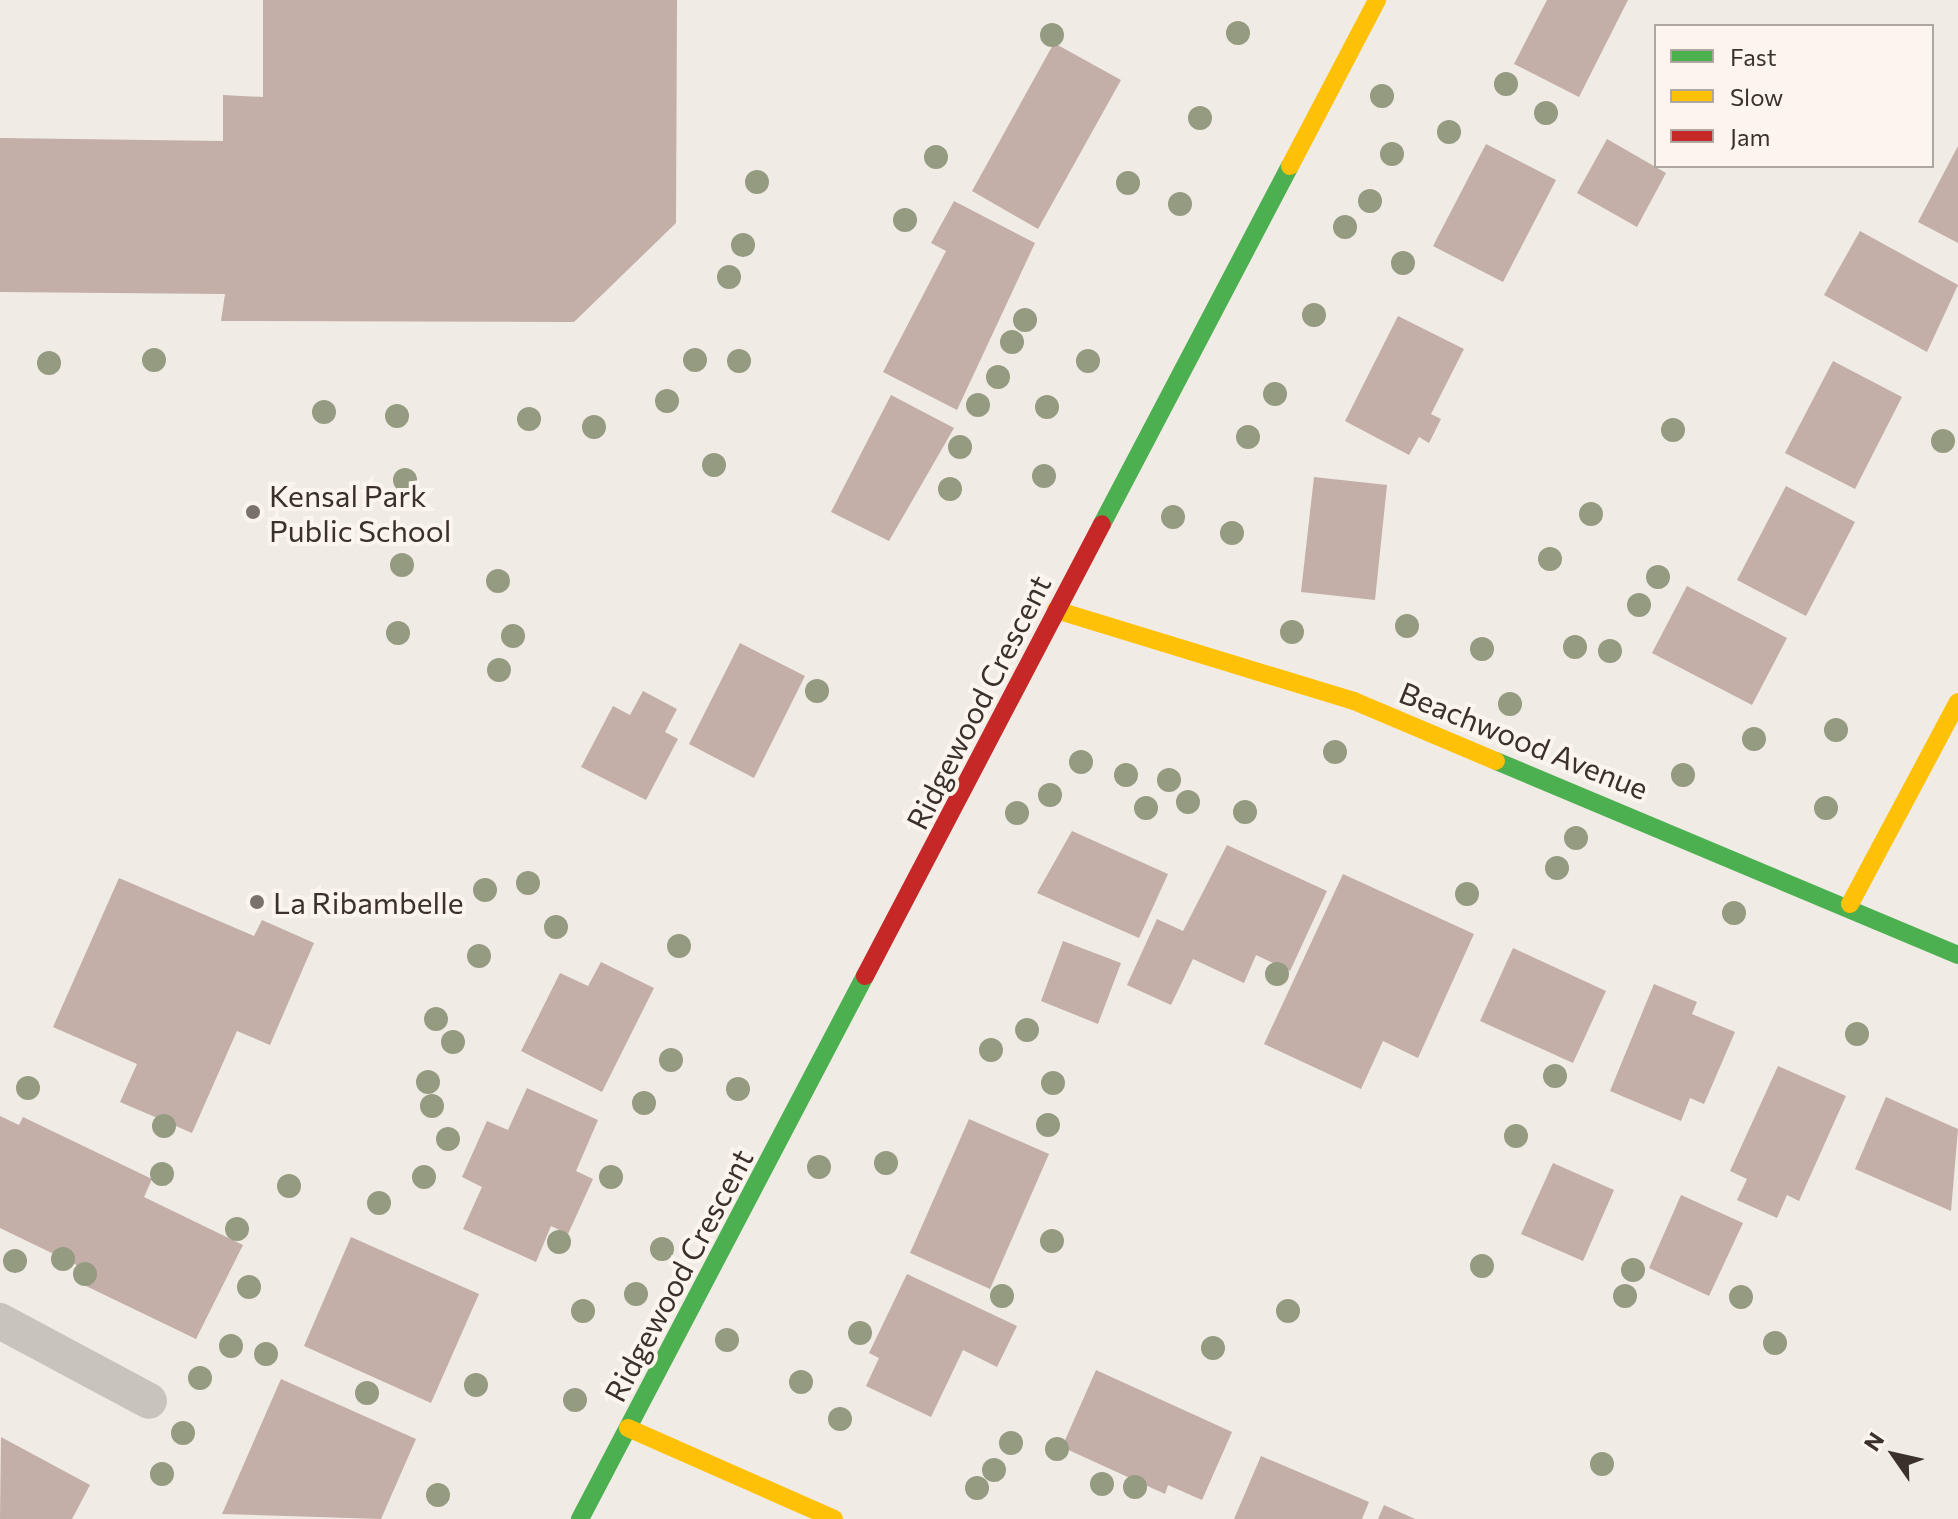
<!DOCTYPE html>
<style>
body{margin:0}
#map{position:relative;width:1958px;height:1519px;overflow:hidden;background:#f0ebe5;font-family:Commissioner,sans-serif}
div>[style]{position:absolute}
.building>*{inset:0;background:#c3afa7}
.lane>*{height:36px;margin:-18px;padding:0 18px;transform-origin:18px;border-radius:18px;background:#c9c3be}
.fast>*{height:18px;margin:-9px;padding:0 9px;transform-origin:9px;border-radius:9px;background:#4caf50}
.slow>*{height:18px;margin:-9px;padding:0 9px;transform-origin:9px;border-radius:9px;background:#ffc107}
.jam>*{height:18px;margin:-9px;padding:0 9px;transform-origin:9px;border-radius:9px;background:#c62828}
.trees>*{width:24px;height:24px;margin:-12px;border-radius:50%;background:#959b80}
.dots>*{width:22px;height:22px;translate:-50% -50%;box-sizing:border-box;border:4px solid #fbf5ee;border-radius:50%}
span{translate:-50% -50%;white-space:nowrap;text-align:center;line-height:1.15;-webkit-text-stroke:8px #fbf5ee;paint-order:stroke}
.poi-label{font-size:30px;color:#3b302b}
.left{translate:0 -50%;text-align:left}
.street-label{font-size:30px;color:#3b302b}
.legend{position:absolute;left:1654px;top:24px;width:280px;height:144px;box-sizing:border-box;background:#fbf5ee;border:2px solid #aea6a0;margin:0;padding:10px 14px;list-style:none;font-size:24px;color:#3b302b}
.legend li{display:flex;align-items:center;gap:16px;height:40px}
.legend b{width:40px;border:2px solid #aea6a0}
.north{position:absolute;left:1854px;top:1415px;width:80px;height:80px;-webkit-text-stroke:6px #fbf5ee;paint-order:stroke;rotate:304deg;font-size:22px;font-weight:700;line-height:32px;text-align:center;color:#3b302b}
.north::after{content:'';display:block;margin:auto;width:28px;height:36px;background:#3b302b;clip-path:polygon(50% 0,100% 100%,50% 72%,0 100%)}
</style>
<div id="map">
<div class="building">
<div style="clip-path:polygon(263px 0,677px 0,676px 223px,574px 322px,221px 321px,225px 294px,0 292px,0 138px,223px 141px,223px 95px,263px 97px)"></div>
<div style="clip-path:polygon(1547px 0,1628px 0,1579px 97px,1514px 64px)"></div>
<div style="clip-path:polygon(1054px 43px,1121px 80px,1038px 229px,972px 191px)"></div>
<div style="clip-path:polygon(1607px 139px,1666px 173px,1637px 227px,1577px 193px)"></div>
<div style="clip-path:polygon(1486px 144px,1556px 180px,1503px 282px,1433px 246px)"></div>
<div style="clip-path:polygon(1958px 146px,1958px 243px,1918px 222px)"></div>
<div style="clip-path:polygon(954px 201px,1035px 243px,957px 410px,883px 372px,946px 251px,931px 243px)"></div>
<div style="clip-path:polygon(1860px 231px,1958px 285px,1927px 352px,1824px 295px)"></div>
<div style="clip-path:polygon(1398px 316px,1464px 349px,1431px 414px,1441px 419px,1429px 443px,1419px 437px,1409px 455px,1345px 421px)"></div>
<div style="clip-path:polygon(1833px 361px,1902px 397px,1855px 489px,1785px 453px)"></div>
<div style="clip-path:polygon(891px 395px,954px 428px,889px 541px,831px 512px)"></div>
<div style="clip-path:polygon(1314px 477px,1387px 485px,1375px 600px,1301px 592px)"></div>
<div style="clip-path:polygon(1786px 486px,1855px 522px,1806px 616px,1737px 580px)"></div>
<div style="clip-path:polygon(1687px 586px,1787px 638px,1752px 705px,1652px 653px)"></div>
<div style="clip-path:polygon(740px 643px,805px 676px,754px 778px,689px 744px)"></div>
<div style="clip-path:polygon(643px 691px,677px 709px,665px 732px,678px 739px,646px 800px,581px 767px,613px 706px,630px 715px)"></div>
<div style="clip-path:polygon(1072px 831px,1168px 874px,1139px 938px,1037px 893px)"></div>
<div style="clip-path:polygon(1227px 845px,1327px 891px,1290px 971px,1256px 955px,1244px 983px,1193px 959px,1171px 1005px,1127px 985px,1157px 919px,1183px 931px)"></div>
<div style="clip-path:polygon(1343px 874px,1474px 934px,1418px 1058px,1383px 1041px,1361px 1089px,1264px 1044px)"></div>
<div style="clip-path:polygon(119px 878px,254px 936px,262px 920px,314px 943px,270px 1045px,237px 1031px,192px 1133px,120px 1102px,137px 1064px,53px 1027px)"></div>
<div style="clip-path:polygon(1063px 941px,1121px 963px,1098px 1024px,1041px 1001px)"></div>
<div style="clip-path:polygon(1513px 948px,1606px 991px,1573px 1063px,1480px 1021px)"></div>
<div style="clip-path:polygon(601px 962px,654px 988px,602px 1092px,521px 1051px,560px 973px,588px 986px)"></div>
<div style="clip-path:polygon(1654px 984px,1697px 1002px,1692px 1014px,1735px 1032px,1704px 1104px,1690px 1098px,1681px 1121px,1610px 1091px)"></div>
<div style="clip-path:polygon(1778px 1066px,1846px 1096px,1799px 1201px,1787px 1195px,1777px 1218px,1737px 1200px,1747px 1179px,1730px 1171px)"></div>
<div style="clip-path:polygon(527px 1088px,598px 1120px,576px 1171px,593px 1179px,568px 1234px,551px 1226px,536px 1262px,463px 1229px,482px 1187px,462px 1177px,487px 1121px,508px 1130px)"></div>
<div style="clip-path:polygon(1886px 1097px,1958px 1129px,1951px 1211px,1855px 1169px)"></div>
<div style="clip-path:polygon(0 1116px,19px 1125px,23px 1117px,152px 1179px,144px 1197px,243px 1245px,196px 1339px,86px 1286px,93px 1273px,0 1228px)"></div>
<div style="clip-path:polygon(969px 1119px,1049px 1154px,990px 1289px,910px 1253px)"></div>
<div style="clip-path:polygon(1553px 1163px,1614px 1190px,1583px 1261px,1521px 1234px)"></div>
<div style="clip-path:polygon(1681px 1195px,1743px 1223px,1709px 1296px,1649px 1268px)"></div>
<div style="clip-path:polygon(351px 1237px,479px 1294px,431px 1403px,304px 1346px)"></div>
<div style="clip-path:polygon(907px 1274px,1017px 1326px,997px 1367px,963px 1350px,931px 1417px,866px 1386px,879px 1358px,869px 1353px)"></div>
<div style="clip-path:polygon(1096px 1370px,1232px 1432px,1202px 1500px,1168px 1485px,1165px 1494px,1062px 1447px)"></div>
<div style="clip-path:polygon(281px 1379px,416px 1439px,381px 1519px,222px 1514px)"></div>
<div style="clip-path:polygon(1px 1437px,90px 1485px,72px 1519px,0 1519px)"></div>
<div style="clip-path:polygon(1261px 1456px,1369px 1502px,1362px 1519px,1234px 1519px)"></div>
<div style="clip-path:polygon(1384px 1505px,1415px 1519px,1378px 1519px)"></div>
</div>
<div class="lane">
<div style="left:0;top:1321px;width:169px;rotate:28.2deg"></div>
</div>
<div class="fast">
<div style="left:1102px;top:524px;width:404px;rotate:-62.3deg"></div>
<div style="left:1496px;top:761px;width:501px;rotate:22.78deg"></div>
<div style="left:580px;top:1519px;width:613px;rotate:-62.31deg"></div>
</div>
<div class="slow">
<div style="left:1290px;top:166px;width:187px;rotate:-62.3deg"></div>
<div style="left:1056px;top:610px;width:312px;rotate:17deg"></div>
<div style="left:1354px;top:701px;width:154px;rotate:22.9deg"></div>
<div style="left:1850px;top:904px;width:229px;rotate:-61.9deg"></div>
<div style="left:628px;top:1428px;width:225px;rotate:23.8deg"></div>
</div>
<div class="jam">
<div style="left:865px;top:976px;width:510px;rotate:-62.33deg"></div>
</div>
<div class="trees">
<div style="left:1238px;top:33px"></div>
<div style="left:1052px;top:35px"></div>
<div style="left:1506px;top:84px"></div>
<div style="left:1382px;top:96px"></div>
<div style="left:1546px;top:113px"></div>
<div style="left:1200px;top:118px"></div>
<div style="left:1449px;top:132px"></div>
<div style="left:1392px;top:154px"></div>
<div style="left:936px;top:157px"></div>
<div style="left:757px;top:182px"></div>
<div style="left:1128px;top:183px"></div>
<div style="left:1370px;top:201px"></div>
<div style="left:1180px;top:204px"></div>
<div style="left:905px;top:220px"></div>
<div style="left:1345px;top:227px"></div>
<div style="left:743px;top:245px"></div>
<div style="left:1403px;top:263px"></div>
<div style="left:729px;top:277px"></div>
<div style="left:1314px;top:315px"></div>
<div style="left:1025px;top:320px"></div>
<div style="left:1012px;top:342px"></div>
<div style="left:154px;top:360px"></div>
<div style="left:695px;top:360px"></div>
<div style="left:739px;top:361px"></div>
<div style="left:1088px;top:361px"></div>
<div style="left:49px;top:363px"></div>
<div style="left:998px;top:377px"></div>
<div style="left:1275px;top:394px"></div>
<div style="left:667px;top:401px"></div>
<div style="left:978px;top:405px"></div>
<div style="left:1047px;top:407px"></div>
<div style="left:324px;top:412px"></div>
<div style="left:397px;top:416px"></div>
<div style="left:529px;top:419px"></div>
<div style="left:594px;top:427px"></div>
<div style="left:1673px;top:430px"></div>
<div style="left:1248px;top:437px"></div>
<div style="left:1943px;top:441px"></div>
<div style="left:960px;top:447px"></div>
<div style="left:714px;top:465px"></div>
<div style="left:1044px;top:476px"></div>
<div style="left:405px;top:480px"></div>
<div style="left:950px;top:489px"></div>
<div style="left:1591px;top:514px"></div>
<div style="left:1173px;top:517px"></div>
<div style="left:1232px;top:533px"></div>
<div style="left:1550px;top:559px"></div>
<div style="left:402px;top:565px"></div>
<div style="left:1658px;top:577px"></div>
<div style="left:498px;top:581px"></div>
<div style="left:1639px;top:605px"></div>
<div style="left:1407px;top:626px"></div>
<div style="left:1292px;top:632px"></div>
<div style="left:398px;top:633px"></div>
<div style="left:513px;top:636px"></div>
<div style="left:1575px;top:647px"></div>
<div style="left:1482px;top:649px"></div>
<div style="left:1610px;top:651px"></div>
<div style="left:499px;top:670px"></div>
<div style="left:817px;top:691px"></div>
<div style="left:1510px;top:704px"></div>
<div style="left:1836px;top:730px"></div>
<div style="left:1754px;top:739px"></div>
<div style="left:1335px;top:752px"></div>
<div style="left:1081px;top:762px"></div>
<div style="left:1126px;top:775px"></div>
<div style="left:1683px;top:775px"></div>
<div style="left:1169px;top:780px"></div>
<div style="left:1050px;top:795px"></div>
<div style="left:1188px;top:802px"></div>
<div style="left:1146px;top:808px"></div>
<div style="left:1826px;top:808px"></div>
<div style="left:1245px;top:812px"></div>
<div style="left:1017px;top:813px"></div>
<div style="left:1576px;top:838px"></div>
<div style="left:1557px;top:868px"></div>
<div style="left:528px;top:883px"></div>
<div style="left:485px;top:890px"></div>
<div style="left:1467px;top:894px"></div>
<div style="left:1734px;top:913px"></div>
<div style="left:556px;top:927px"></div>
<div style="left:679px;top:946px"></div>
<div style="left:479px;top:956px"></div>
<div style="left:1277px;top:974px"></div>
<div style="left:436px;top:1019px"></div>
<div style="left:1027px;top:1030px"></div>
<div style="left:1857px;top:1034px"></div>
<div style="left:453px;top:1042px"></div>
<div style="left:991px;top:1050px"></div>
<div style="left:671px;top:1060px"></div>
<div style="left:1555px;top:1076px"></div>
<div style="left:428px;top:1082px"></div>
<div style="left:1053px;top:1083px"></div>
<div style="left:28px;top:1088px"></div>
<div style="left:738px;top:1089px"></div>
<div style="left:644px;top:1103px"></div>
<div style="left:432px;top:1106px"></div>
<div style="left:1048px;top:1125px"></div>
<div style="left:164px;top:1126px"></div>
<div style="left:1516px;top:1136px"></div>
<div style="left:448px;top:1139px"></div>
<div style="left:886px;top:1163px"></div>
<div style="left:819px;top:1167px"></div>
<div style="left:162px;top:1174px"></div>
<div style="left:424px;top:1177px"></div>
<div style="left:611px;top:1177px"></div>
<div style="left:289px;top:1186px"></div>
<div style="left:379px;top:1203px"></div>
<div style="left:237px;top:1229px"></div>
<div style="left:1052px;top:1241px"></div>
<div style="left:559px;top:1242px"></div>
<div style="left:662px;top:1249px"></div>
<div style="left:63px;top:1259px"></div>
<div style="left:15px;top:1261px"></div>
<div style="left:1482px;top:1266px"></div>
<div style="left:1633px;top:1270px"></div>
<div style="left:85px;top:1274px"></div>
<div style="left:249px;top:1287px"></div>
<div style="left:636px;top:1294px"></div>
<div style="left:1002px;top:1296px"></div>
<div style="left:1625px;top:1296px"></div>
<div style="left:1741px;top:1297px"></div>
<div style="left:583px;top:1311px"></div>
<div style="left:1288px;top:1311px"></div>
<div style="left:860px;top:1333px"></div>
<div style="left:727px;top:1340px"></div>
<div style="left:1775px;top:1343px"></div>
<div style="left:231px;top:1346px"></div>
<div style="left:1213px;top:1348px"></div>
<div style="left:266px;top:1354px"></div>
<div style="left:200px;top:1378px"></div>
<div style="left:801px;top:1382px"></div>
<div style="left:476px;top:1385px"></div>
<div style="left:367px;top:1393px"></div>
<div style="left:575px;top:1400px"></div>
<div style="left:840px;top:1419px"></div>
<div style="left:183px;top:1433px"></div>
<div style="left:1011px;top:1443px"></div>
<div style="left:1057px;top:1449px"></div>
<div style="left:1602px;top:1464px"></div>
<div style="left:994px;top:1470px"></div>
<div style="left:162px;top:1474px"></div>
<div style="left:1102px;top:1484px"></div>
<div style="left:1135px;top:1487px"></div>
<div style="left:977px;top:1488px"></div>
<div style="left:438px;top:1495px"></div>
</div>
<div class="dots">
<div style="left:253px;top:512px;background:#7a716c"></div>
<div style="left:257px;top:902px;background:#7a716c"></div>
</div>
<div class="poi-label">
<span class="left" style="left:269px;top:512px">Kensal Park<br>Public School</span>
<span class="left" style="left:273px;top:902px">La Ribambelle</span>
</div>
<div class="street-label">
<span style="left:978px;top:702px;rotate:-63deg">Ridgewood Crescent</span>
<span style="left:1524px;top:740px;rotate:22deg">Beachwood Avenue</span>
<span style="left:678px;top:1275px;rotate:-62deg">Ridgewood Crescent</span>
</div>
<ul class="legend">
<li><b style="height:10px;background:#4caf50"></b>Fast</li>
<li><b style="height:10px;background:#ffc107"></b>Slow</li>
<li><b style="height:10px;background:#c62828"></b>Jam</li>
</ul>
<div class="north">N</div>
</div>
